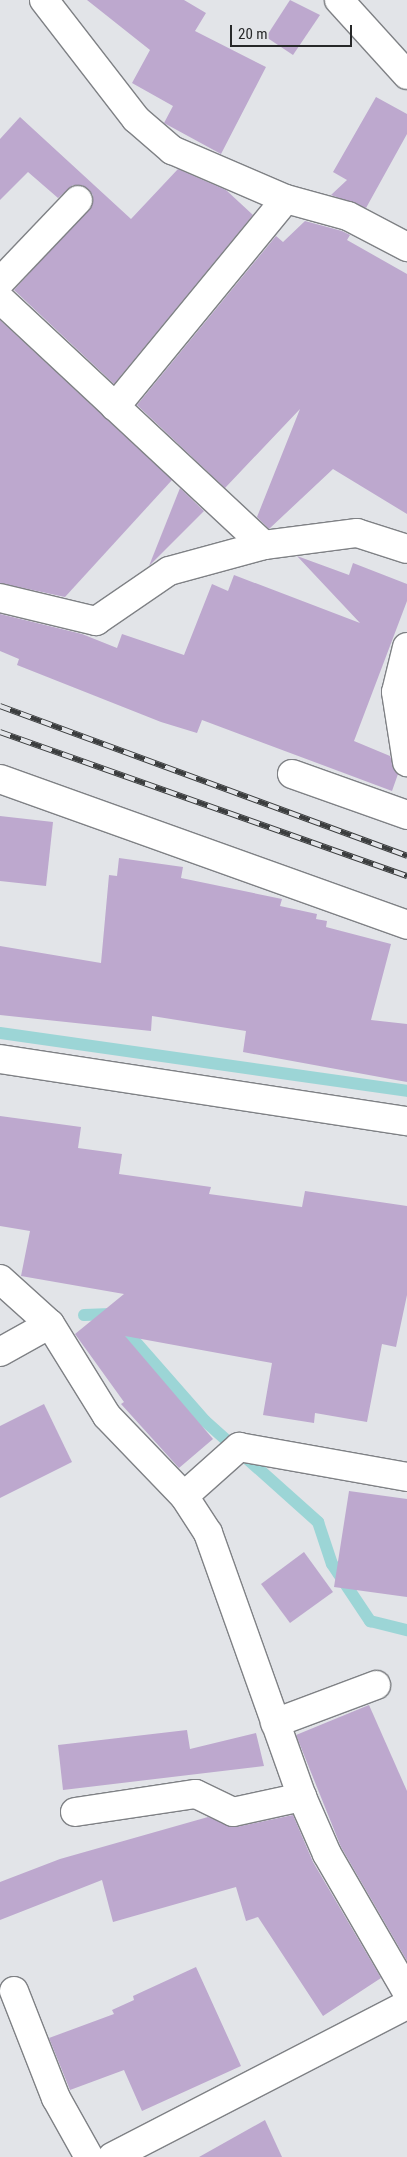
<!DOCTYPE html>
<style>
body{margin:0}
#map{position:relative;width:407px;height:2157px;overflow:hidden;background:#e2e4e8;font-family:"Roboto Condensed",sans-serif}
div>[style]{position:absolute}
.stream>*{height:12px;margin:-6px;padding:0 6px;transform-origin:6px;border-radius:6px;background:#9cd5d6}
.building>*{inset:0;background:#bda8ce}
.roads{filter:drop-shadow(1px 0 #7f8185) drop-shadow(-1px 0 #7f8185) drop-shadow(0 1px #7f8185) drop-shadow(0 -1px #7f8185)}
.minor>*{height:28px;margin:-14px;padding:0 14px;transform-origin:14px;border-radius:14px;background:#fff}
.rail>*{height:5.5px;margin-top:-2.75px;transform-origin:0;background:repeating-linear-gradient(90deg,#e2e4e8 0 11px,#3b3d3e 0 22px);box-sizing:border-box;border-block:1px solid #3b3d3e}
span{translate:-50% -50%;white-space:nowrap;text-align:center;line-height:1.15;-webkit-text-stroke:5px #e2e4e8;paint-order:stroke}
.scale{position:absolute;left:230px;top:25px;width:122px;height:22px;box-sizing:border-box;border:2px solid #272829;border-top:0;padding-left:6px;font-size:15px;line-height:18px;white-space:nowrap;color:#272829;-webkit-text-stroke:4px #e2e4e8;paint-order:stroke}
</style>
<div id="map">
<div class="stream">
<div style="left:0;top:1033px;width:411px;rotate:8.1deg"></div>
<div style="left:84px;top:1315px;width:27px;rotate:-2deg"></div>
<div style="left:111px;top:1314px;width:142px;rotate:48.7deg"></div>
<div style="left:205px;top:1421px;width:152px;rotate:41.8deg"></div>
<div style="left:318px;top:1522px;width:44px;rotate:71.6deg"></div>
<div style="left:332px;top:1564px;width:69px;rotate:56.3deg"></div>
<div style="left:370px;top:1621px;width:38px;rotate:14deg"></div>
</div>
<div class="building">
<div style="clip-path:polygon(87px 0,184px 0,206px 13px,195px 31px,266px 67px,221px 154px,164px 123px,173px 106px,132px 83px,150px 50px)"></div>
<div style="clip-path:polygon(290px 0,320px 15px,293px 55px,266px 37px)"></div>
<div style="clip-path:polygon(376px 97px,407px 114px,407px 134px,366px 208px,331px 195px,347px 180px,333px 172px)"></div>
<div style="clip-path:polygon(20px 117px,131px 219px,178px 169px,226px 190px,253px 215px,114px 384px,14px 290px,93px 203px,93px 195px,82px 185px,73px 185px,58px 198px,28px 172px,0 200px,0 139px)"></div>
<div style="clip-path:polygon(305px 221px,342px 231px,350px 235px,347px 240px,407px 274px,407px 514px,333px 469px,269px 529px,257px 517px,300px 409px,225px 488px,137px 405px,276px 236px,283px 242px)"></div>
<div style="clip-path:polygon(0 320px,172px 480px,65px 597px,0 583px)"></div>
<div style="clip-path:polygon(180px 488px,204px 511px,149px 566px)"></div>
<div style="clip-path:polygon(297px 556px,349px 575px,353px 563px,407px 584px,407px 601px,354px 741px,390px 756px,398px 774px,392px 791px,202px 720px,197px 733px,161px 722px,17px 665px,19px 659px,0 651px,0 614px,82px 634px,117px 648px,122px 634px,184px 655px,212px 584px,228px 591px,234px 575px,360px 623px)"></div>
<div style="clip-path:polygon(0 816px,53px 822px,46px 886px,0 881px)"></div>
<div style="clip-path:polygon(119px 858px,183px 867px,181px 878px,282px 899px,280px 906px,317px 914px,316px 919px,327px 921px,326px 927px,391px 944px,371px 1020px,407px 1024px,407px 1082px,243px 1052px,246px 1031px,152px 1016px,151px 1031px,0 1015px,0 946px,101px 963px,109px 875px,117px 876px)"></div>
<div style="clip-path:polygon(0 1116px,81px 1127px,78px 1148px,122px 1154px,119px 1174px,211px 1187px,209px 1194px,302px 1207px,305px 1191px,407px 1206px,407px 1295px,396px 1347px,382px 1344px,367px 1422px,315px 1413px,314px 1423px,263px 1415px,272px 1363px,125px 1336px,213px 1439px,179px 1468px,121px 1404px,124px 1402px,75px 1334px,124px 1294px,21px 1276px,30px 1231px,0 1226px)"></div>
<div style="clip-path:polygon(44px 1404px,72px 1462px,0 1498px,0 1426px)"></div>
<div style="clip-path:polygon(349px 1491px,407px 1499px,407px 1597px,334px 1587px)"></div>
<div style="clip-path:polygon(304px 1552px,333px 1592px,290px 1623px,261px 1584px)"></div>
<div style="clip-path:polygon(369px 1705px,407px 1791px,407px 1961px,341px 1847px,296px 1735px)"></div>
<div style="clip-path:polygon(187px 1730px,190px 1749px,256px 1733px,264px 1766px,63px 1790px,58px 1745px)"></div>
<div style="clip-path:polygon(293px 1815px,313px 1862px,381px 1978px,323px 2016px,258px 1917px,246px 1921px,236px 1887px,113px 1922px,102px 1880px,0 1920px,0 1882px,60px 1859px,208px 1817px,236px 1827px)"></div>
<div style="clip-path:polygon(196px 1967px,241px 2066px,142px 2111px,124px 2070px,70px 2090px,49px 2038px,114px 2014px,112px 2010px,134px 2000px,133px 1996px)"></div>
<div style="clip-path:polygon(265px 2120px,282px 2157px,199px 2157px)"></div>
</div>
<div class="roads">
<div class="minor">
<div style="left:44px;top:0;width:150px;rotate:52.3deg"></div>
<div style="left:136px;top:119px;width:48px;rotate:40.7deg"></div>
<div style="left:172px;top:150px;width:124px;rotate:23.3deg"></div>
<div style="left:286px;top:199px;width:64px;rotate:15.3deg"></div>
<div style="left:348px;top:216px;width:67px;rotate:27.7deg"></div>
<div style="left:339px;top:0;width:101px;rotate:47.8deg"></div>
<div style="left:0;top:282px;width:113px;rotate:-46.4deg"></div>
<div style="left:0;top:299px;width:361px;rotate:43deg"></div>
<div style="left:115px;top:407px;width:269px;rotate:-50.6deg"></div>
<div style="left:0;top:598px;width:99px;rotate:13.5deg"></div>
<div style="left:96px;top:621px;width:88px;rotate:-34.4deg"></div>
<div style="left:169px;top:571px;width:98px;rotate:-15.3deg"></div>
<div style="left:264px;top:545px;width:94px;rotate:-7.4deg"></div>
<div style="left:357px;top:533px;width:52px;rotate:17.7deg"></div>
<div style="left:407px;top:647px;width:46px;rotate:103.7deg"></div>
<div style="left:396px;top:692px;width:71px;rotate:81.1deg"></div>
<div style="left:292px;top:774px;width:122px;rotate:19.6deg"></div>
<div style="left:0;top:779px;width:432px;rotate:19.7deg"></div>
<div style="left:0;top:1059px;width:412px;rotate:8.7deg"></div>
<div style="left:0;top:1279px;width:67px;rotate:42deg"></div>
<div style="left:50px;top:1324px;width:108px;rotate:58.2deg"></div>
<div style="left:107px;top:1416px;width:111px;rotate:46.1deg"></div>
<div style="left:184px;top:1496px;width:44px;rotate:57deg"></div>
<div style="left:208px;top:1533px;width:280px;rotate:70.4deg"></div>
<div style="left:302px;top:1797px;width:62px;rotate:66.3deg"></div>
<div style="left:327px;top:1854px;width:160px;rotate:59.9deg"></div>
<div style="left:0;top:1352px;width:57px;rotate:-29.2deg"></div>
<div style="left:184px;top:1496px;width:74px;rotate:-41.7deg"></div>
<div style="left:239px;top:1447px;width:171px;rotate:10.1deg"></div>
<div style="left:275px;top:1723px;width:108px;rotate:-20.6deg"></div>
<div style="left:75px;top:1812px;width:122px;rotate:-8.5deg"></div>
<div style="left:196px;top:1794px;width:41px;rotate:25.9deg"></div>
<div style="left:233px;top:1812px;width:71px;rotate:-12.3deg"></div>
<div style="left:14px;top:1991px;width:115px;rotate:68.6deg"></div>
<div style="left:56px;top:2098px;width:68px;rotate:60.8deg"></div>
<div style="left:112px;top:2157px;width:332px;rotate:-27.3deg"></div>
</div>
</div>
<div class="rail">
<div style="left:0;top:706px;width:434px;rotate:20.2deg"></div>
<div style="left:0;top:732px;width:432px;rotate:19.5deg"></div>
</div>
<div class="scale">20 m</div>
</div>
